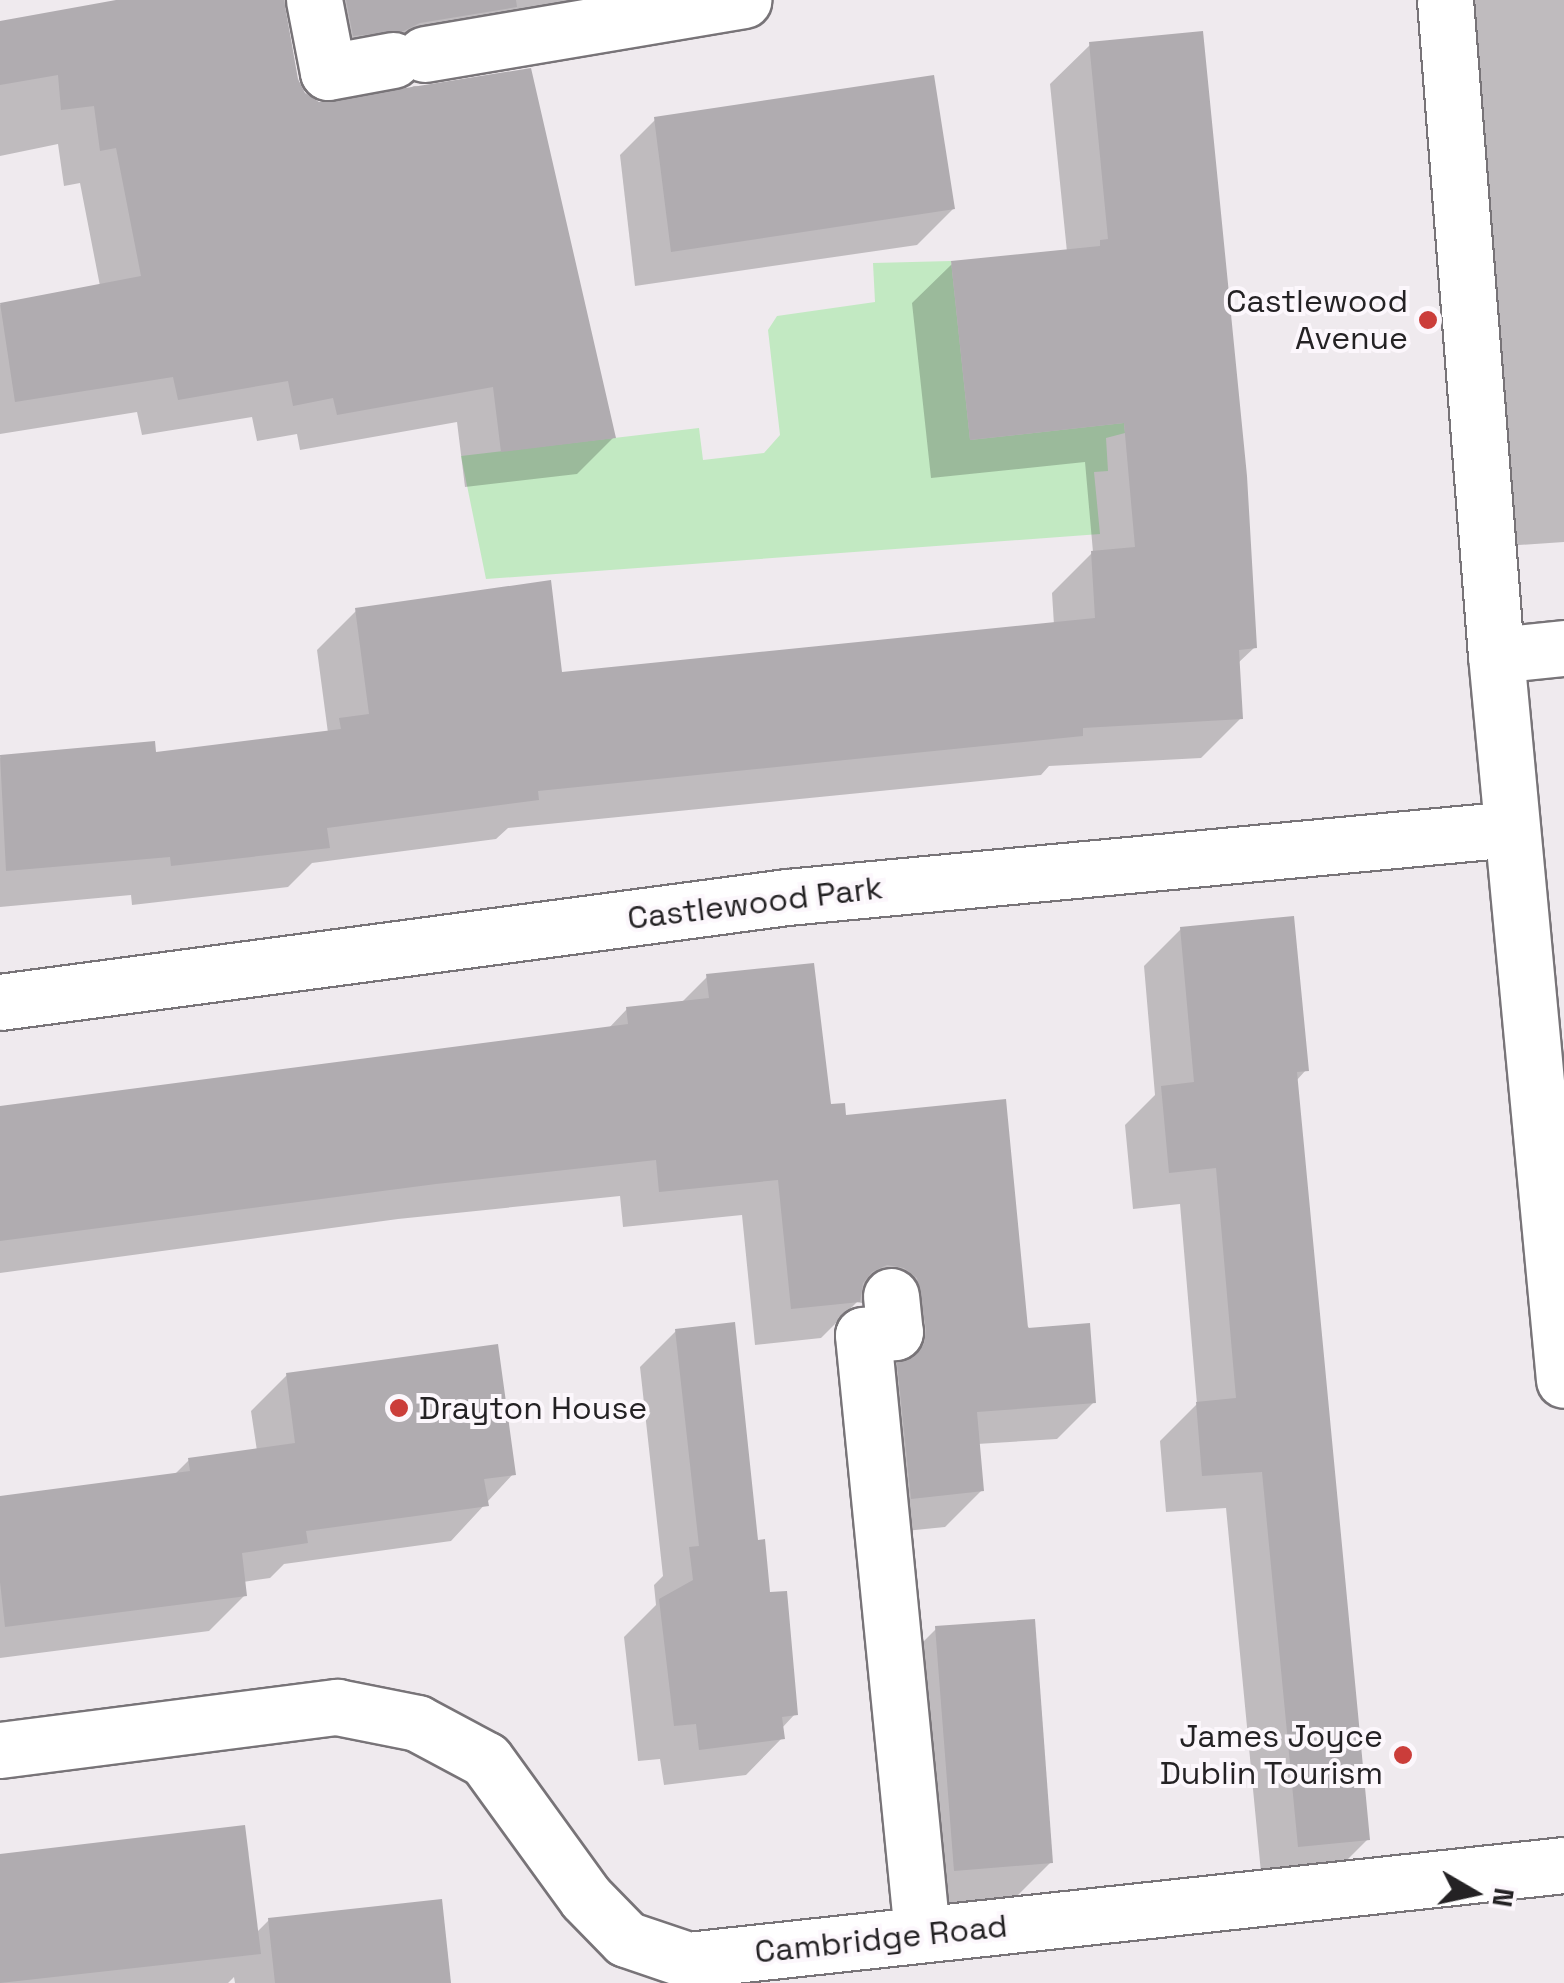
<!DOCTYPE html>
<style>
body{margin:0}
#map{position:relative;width:1564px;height:1983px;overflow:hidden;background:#efeaee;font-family:"Space Grotesk",sans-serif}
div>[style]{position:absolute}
.green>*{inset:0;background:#c2e9c2}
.shadow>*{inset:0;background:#0003}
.building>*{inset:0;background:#b0acb0}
.roads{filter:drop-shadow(2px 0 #787478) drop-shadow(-2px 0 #787478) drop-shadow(0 2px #787478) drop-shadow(0 -2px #787478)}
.minor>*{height:55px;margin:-27.5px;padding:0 27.5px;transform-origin:27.5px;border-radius:27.5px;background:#fff}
.dots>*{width:28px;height:28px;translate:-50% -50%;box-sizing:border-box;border:5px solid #fcf7fc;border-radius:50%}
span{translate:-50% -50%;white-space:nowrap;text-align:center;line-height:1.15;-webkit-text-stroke:8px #fcf7fc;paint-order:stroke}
.poi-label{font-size:32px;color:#242224}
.right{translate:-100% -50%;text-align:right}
.left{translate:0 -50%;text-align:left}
.street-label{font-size:32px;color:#242224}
.north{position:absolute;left:1424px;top:1843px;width:100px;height:100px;-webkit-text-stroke:8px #fcf7fc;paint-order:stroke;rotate:99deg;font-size:28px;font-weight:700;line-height:40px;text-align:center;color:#242224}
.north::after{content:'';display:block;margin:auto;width:35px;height:45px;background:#242224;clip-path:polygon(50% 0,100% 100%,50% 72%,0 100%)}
</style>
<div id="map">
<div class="green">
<div style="clip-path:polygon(951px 261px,970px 440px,1124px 423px,1125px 433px,1106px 438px,1108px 471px,1094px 472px,1100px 534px,486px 579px,461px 456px,699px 428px,703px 460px,764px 453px,780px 435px,768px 330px,777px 316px,875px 302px,873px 263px)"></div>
</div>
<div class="shadow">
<div style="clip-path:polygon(121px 0,632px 0,381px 59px,281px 5px,295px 80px,303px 95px,316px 103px,399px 93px,414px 86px,430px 87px,614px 437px,577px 474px,465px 487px,457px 422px,300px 450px,297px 434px,257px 441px,252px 417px,142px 435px,137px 412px,0 434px,0 305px,100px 286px,80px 183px,64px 186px,58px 144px,0 156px,0 22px)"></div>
<div style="clip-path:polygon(1439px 0,1564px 0,1564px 542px,1490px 547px)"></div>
<div style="clip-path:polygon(1090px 45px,1255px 647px,1237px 664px,1241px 718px,1201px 758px,1049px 766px,1041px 775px,508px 828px,496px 839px,312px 863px,288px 887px,132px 905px,131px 895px,0 907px,0 758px,152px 744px,153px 755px,328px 733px,317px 650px,356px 611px,548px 582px,560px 674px,1054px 625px,1052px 593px,1093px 552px,1085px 462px,931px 478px,912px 303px,952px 264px,1067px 252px,1050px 84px)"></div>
<div style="clip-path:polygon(656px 119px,953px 209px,917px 245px,635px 286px,620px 155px)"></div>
<div style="clip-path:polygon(1181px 929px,1306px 1070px,1296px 1081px,1368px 1839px,1331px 1876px,1262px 1883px,1226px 1508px,1166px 1512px,1160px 1441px,1197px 1404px,1180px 1204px,1133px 1209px,1125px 1125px,1155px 1095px,1144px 966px)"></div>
<div style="clip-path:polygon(707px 977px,844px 1117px,1094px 1402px,1057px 1439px,977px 1444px,982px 1490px,945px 1527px,875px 1534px,867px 1304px,857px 1302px,821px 1338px,755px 1345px,742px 1215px,623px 1227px,620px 1196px,398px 1219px,0 1273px,0 1110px,607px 1030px,627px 1009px,681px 1003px)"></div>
<div style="clip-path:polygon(676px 1331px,755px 1543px,795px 1714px,781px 1729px,782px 1738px,746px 1775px,664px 1785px,660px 1759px,638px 1761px,624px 1637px,656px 1605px,654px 1585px,663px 1576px,640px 1367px)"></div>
<div style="clip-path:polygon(287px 1375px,513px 1474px,451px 1541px,284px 1564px,270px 1578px,243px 1582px,244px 1596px,209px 1631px,0 1658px,0 1498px,174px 1475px,189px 1460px,257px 1451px,251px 1411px)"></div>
<div style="clip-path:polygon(936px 1629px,1051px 1862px,1014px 1899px,918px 1907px,899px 1666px)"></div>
<div style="clip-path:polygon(0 1857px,256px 1933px,269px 1920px,448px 1983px,235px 1983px,234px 1977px,228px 1983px,0 1983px)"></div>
</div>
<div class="building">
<div style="clip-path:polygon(116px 0,284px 0,298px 79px,305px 93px,319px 102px,531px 68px,616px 438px,501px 452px,493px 387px,337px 415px,333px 398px,293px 406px,288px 381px,178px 400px,173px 377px,15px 402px,0 303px,141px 276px,116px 148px,100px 151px,94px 106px,61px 110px,58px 75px,0 85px,0 21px)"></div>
<div style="clip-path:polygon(346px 0,516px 0,517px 7px,420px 23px,404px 31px,353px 36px)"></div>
<div style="clip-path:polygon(1203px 31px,1247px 476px,1257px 648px,1239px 650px,1243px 719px,1083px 728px,1083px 736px,538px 791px,539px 800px,327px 828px,330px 848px,171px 866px,170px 857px,6px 871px,0 755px,155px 741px,156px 752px,341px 729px,339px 718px,369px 714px,355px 608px,551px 580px,562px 672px,1095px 618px,1091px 551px,1135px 547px,1124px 423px,970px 440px,951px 261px,1100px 246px,1100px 240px,1108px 239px,1089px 42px)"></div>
<div style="clip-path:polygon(934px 75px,955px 209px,671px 252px,654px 117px)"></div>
<div style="clip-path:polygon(1294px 916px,1309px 1071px,1297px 1072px,1370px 1840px,1298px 1847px,1262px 1472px,1202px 1476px,1196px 1402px,1236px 1398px,1216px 1168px,1169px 1173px,1161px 1086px,1194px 1082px,1180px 927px)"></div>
<div style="clip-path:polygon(814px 963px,831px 1104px,845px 1103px,846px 1115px,1006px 1099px,1028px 1328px,1090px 1323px,1096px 1403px,977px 1412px,984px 1491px,911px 1499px,897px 1363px,914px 1357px,924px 1344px,926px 1329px,917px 1278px,904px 1268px,887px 1265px,872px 1272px,863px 1283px,860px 1302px,791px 1309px,778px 1180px,659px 1192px,656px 1160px,436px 1184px,0 1241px,0 1106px,628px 1024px,626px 1007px,709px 998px,706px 974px)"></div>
<div style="clip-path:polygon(735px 1322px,758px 1540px,765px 1539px,770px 1592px,787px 1591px,798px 1715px,782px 1717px,785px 1739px,699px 1750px,696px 1724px,674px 1726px,659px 1599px,693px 1580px,689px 1547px,699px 1546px,675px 1329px)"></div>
<div style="clip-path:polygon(498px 1344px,516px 1475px,484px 1479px,489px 1506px,306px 1531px,308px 1543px,242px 1553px,247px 1596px,5px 1627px,0 1582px,0 1496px,190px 1471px,188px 1458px,295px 1443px,286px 1373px)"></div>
<div style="clip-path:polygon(1035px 1619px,1053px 1863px,954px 1871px,935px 1626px)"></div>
<div style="clip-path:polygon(245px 1825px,261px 1954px,0 1983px,0 1854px)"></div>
<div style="clip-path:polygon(442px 1899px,451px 1983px,275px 1983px,268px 1918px)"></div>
</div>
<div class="roads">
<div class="minor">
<div style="left:314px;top:0;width:73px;rotate:79deg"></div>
<div style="left:328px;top:72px;width:66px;rotate:-10.5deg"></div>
<div style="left:1445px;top:0;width:657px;rotate:85.55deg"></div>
<div style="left:1496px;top:655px;width:728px;rotate:84.64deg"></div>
<div style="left:425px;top:54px;width:323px;rotate:-9.6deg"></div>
<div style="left:1496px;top:655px;width:68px;rotate:-5.9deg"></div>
<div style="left:0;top:1002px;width:794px;rotate:-7.6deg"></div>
<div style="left:787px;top:897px;width:728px;rotate:-5.36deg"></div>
<div style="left:891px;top:1296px;width:36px;rotate:84deg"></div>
<div style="left:895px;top:1332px;width:32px;rotate:175deg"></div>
<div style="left:863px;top:1335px;width:602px;rotate:84.37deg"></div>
<div style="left:0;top:1750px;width:340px;rotate:-7.3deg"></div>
<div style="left:337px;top:1707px;width:82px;rotate:11.3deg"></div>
<div style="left:417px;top:1723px;width:78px;rotate:28.2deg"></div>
<div style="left:486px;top:1760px;width:170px;rotate:54.1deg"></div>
<div style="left:586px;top:1898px;width:57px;rotate:45.7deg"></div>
<div style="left:626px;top:1939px;width:65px;rotate:18.7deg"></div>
<div style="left:688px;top:1960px;width:881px;rotate:-6.19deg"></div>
</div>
</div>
<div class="dots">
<div style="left:1428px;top:320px;background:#cb3d3a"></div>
<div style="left:399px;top:1408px;background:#cb3d3a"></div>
<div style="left:1403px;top:1755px;background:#cb3d3a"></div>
</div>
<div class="poi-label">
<span class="right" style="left:1408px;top:320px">Castlewood<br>Avenue</span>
<span class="left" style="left:419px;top:1408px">Drayton House</span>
<span class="right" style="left:1383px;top:1755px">James Joyce<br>Dublin Tourism</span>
</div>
<div class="street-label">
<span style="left:755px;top:903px;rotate:-7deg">Castlewood Park</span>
<span style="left:881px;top:1939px;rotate:-6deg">Cambridge Road</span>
</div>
<div class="north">N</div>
</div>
